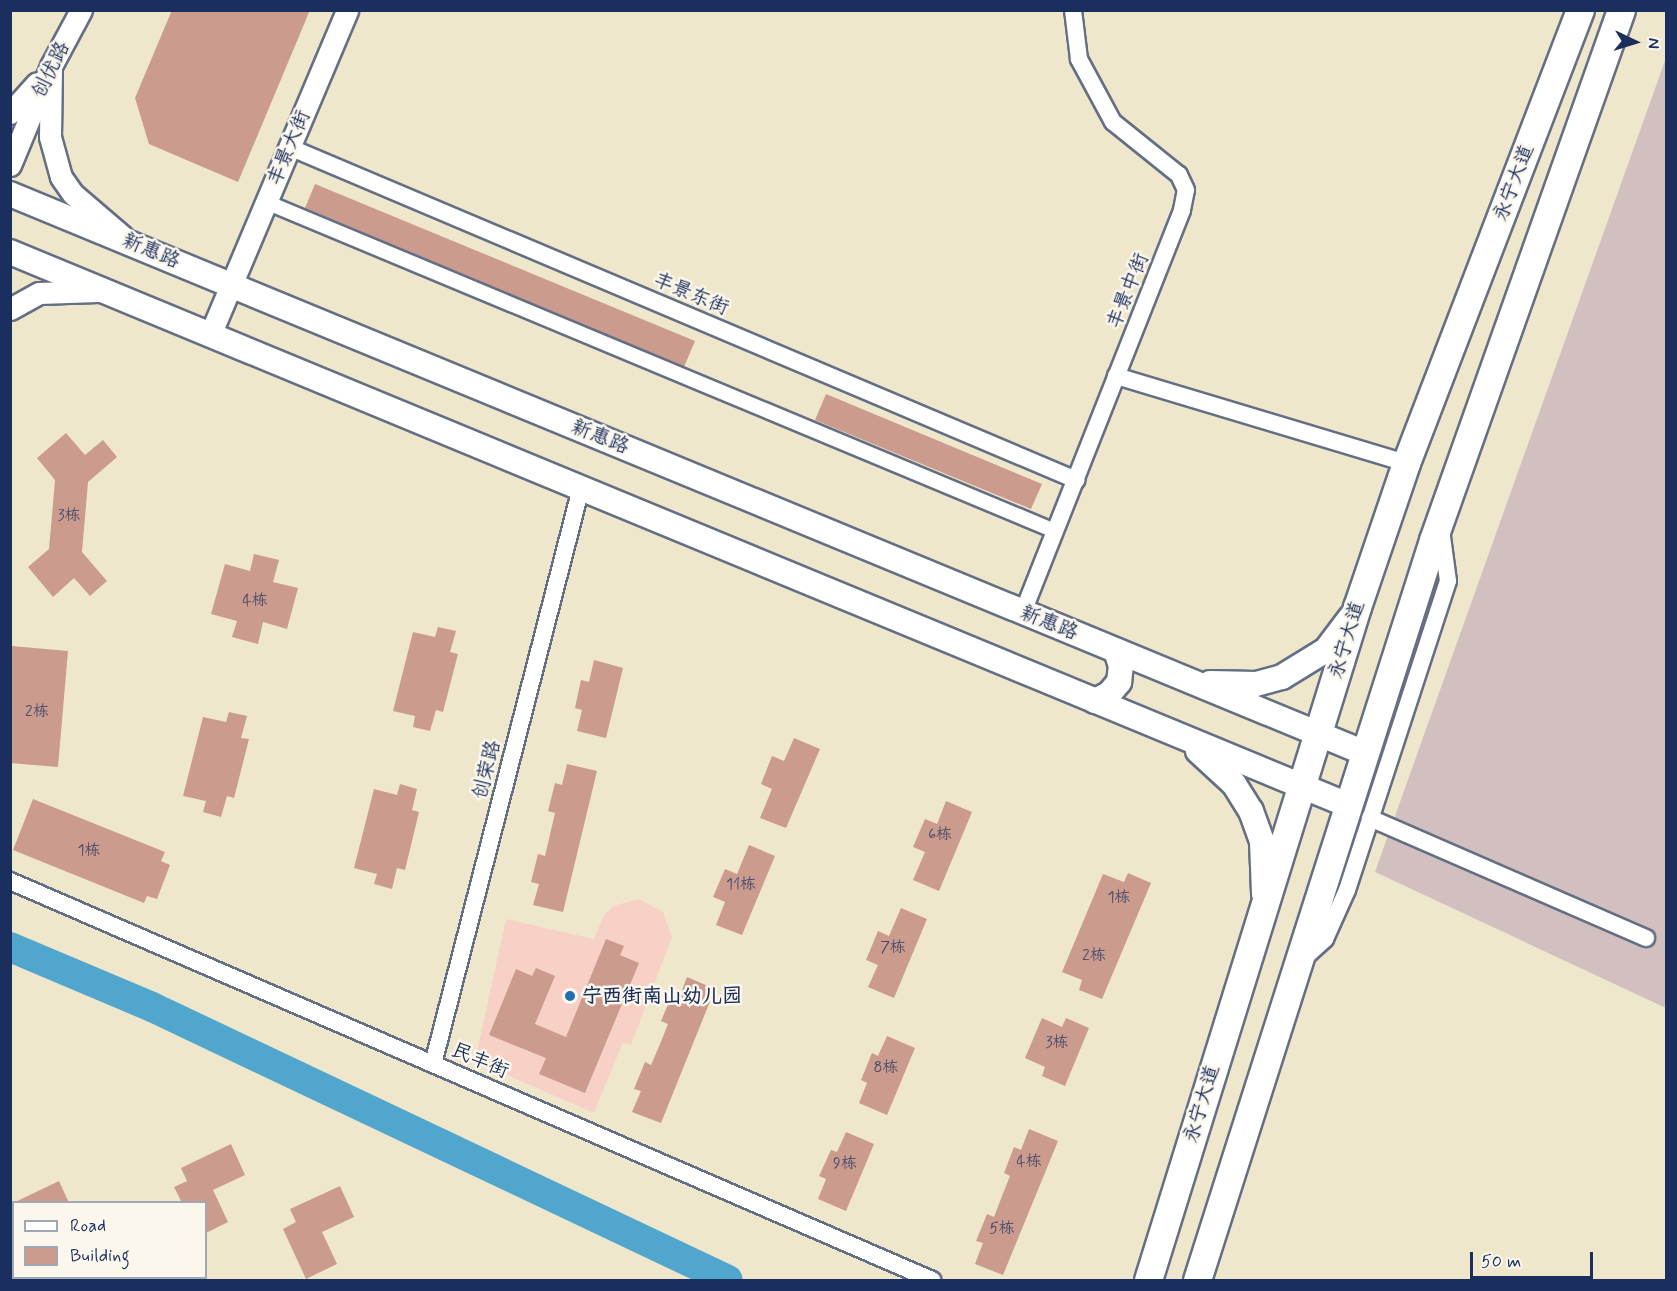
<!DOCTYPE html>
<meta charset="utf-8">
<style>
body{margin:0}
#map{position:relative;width:1677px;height:1291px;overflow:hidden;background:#efe7cb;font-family:Mynerve,"LXGW WenKai TC",sans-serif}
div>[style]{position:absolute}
.built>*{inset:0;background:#f7d1c6}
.industrial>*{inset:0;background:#d2bfbf}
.river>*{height:30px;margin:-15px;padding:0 15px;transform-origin:15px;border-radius:15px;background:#51a6cd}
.building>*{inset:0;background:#cb9b8e}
.roads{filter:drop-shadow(2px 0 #656f84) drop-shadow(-2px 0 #656f84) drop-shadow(0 2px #656f84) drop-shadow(0 -2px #656f84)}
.pedestrian>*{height:14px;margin:-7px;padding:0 7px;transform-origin:7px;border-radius:7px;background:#fff}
.minor>*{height:16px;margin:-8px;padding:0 8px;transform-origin:8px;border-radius:8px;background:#fff}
.tertiary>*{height:21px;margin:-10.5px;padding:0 10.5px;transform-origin:10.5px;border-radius:10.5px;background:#fff}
.secondary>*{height:24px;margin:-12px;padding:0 12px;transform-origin:12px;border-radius:12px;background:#fff}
.primary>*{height:27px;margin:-13.5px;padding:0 13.5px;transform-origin:13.5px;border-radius:13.5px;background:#fff}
.dots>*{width:16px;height:16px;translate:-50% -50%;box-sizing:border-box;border:3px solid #fbf7ec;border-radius:50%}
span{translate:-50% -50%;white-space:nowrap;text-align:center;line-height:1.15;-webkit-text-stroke:5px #fbf7ec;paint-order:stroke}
.number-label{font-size:16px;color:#474a6a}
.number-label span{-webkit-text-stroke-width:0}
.street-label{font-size:20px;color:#1b2f5e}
.poi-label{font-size:20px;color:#1b2f5e;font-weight:700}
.left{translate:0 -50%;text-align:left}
.frame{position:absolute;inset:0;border:12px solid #1b2f5e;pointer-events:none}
.legend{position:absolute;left:12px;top:1201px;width:195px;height:78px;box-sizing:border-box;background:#fbf7ec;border:2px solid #a1a7b3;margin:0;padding:8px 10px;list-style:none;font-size:18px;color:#1b2f5e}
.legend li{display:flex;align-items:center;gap:12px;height:30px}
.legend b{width:30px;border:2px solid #a1a7b3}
.north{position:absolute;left:1605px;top:12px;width:60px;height:60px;-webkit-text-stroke:4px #fbf7ec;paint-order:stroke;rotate:94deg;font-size:16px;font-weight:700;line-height:24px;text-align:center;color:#1b2f5e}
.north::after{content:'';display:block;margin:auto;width:21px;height:27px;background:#1b2f5e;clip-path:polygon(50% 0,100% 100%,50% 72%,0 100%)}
.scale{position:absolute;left:1470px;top:1252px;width:123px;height:27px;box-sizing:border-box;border:3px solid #1b2f5e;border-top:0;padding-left:8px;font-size:18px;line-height:21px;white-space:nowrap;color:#1b2f5e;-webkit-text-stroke:4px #fbf7ec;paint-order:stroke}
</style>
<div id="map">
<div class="built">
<div style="clip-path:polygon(639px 899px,663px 912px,672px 937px,631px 1045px,623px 1042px,594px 1113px,475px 1061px,506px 919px,594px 939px,604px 915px,613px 906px)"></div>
</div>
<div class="industrial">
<div style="clip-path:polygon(1666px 58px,1666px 1008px,1375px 872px)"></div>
</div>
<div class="river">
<div style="left:10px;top:947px;width:154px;rotate:22.9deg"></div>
<div style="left:152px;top:1007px;width:637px;rotate:25.36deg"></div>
</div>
<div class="building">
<div style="clip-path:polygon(172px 10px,310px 10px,238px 182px,149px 144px,135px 98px)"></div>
<div style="clip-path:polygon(315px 184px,695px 341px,684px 367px,305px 208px)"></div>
<div style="clip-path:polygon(826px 394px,1042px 484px,1031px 509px,815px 420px)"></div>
<div style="clip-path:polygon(66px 433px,85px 455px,103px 440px,117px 457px,88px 482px,82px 552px,107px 581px,90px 596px,74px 578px,53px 597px,28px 567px,49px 549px,55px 480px,37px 458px)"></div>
<div style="clip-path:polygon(254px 554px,279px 560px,273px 582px,298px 588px,287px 629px,263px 622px,258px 644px,232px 637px,237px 621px,211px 614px,225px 564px,250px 571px)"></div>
<div style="clip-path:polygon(438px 627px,456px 631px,450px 652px,458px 654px,443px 712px,436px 710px,430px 731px,413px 727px,415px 716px,393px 711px,413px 632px,435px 637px)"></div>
<div style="clip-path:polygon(12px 646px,68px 651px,58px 767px,10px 763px)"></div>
<div style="clip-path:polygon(594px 660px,623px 668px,606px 738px,577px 731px,582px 710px,575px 708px,581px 680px,589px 682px)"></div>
<div style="clip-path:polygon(229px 712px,247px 716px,241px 738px,249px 739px,234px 798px,227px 796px,221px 817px,203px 812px,206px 801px,183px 796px,203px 717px,226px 722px)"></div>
<div style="clip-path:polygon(794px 738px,820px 749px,786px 828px,760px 818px,772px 789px,761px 784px,772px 756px,784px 761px)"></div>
<div style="clip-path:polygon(567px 764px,597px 771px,563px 912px,533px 905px,539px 884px,531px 882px,538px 854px,545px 856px,555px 813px,548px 811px,555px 783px,562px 785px)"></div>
<div style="clip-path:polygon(400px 784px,417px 789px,412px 810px,419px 812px,405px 870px,397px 868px,392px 889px,374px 884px,377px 874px,354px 868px,374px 789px,397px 795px)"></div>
<div style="clip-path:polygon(33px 799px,165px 852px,161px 861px,170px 865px,157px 899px,147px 896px,144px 903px,13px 850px)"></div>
<div style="clip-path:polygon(946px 801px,972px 812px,939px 891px,913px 880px,925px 852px,913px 847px,925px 819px,937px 824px)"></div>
<div style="clip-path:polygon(749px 845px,775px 856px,742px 935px,716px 925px,725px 902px,713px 897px,725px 869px,737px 874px)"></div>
<div style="clip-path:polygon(1128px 873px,1151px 883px,1102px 999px,1079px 990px,1082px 980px,1062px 972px,1103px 874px,1124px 882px)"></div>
<div style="clip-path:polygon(901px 908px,927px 919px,894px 998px,868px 987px,878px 965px,866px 960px,878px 931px,889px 936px)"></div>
<div style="clip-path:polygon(606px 939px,624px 946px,620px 955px,639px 963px,585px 1093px,539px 1074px,546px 1058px,489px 1035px,516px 969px,532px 976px,536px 968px,555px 976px,535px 1024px,566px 1037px)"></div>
<div style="clip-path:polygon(687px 977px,715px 989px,661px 1123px,632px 1112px,641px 1091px,634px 1089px,645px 1062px,651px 1065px,660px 1044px,668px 1024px,661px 1021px,672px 995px,679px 998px)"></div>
<div style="clip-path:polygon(1042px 1018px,1062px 1027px,1066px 1018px,1089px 1028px,1065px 1086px,1042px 1076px,1045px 1067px,1025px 1058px)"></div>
<div style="clip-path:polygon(887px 1036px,915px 1048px,887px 1115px,859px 1103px,867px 1083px,861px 1080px,872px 1053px,878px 1056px)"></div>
<div style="clip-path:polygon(1029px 1129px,1058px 1141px,1003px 1275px,975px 1264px,983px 1243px,976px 1241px,987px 1214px,994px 1217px,1002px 1196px,1010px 1176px,1004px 1173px,1014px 1147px,1021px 1150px)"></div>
<div style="clip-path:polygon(846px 1132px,874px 1144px,846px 1211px,818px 1199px,826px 1179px,819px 1176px,831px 1150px,837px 1152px)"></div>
<div style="clip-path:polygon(231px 1144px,245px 1175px,213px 1190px,228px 1222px,206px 1233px,206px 1203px,182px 1203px,174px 1187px,187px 1181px,181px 1168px)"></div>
<div style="clip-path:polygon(59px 1181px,69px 1203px,13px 1203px)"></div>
<div style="clip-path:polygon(340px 1186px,354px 1217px,322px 1232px,337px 1264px,306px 1279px,283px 1229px,296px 1222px,290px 1209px)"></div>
</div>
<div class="roads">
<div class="pedestrian">
<div style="left:266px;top:202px;width:855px;rotate:22.64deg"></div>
</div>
<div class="minor">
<div style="left:289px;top:147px;width:855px;rotate:22.93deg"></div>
<div style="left:1116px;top:376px;width:303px;rotate:16.7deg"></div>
<div style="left:1023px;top:612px;width:432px;rotate:-68.4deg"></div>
<div style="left:1182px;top:210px;width:20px;rotate:-79deg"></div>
<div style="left:1186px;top:190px;width:17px;rotate:-115deg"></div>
<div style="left:1179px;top:175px;width:85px;rotate:-141.2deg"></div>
<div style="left:1113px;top:122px;width:72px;rotate:-118.4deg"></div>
<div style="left:1079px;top:59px;width:49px;rotate:-97deg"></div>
<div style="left:1370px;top:818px;width:301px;rotate:23.5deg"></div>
<div style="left:10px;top:881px;width:1005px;rotate:23.4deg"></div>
<div style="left:1303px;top:959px;width:30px;rotate:-42deg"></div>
<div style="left:1325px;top:939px;width:54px;rotate:-65.8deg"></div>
<div style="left:1347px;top:890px;width:325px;rotate:-71.9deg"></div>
<div style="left:1448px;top:581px;width:52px;rotate:-97.7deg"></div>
<div style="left:433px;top:1064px;width:595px;rotate:-75.59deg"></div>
</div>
<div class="tertiary">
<div style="left:51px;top:66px;width:71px;rotate:90.8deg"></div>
<div style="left:50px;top:137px;width:41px;rotate:74.6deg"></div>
<div style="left:61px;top:177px;width:21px;rotate:55deg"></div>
<div style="left:73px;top:194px;width:65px;rotate:40.6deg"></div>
<div style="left:10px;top:113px;width:40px;rotate:-48deg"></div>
<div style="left:10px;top:165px;width:107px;rotate:-67.5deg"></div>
<div style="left:51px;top:66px;width:64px;rotate:-61.8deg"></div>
<div style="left:10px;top:309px;width:33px;rotate:-29deg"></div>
<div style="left:39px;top:293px;width:59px;rotate:-1.9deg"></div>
<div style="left:210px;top:335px;width:353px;rotate:-67.1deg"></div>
</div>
<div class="secondary">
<div style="left:10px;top:194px;width:1466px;rotate:22.42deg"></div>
<div style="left:10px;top:252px;width:1448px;rotate:22.46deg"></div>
<div style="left:1210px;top:683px;width:46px;rotate:1.2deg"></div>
<div style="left:1256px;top:684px;width:27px;rotate:-15deg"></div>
<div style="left:1282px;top:677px;width:52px;rotate:-31.5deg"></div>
<div style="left:1326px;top:650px;width:41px;rotate:-52.9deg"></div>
<div style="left:1095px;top:701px;width:16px;rotate:-27deg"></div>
<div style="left:1109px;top:694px;width:16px;rotate:-50deg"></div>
<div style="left:1119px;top:682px;width:16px;rotate:-83deg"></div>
<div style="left:1121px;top:666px;width:16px;rotate:-108deg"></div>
<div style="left:1198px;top:751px;width:49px;rotate:42.5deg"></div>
<div style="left:1234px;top:784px;width:32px;rotate:58deg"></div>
<div style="left:1251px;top:811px;width:32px;rotate:70deg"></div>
<div style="left:1262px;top:841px;width:53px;rotate:87.8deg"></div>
</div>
<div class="primary">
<div style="left:1148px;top:1280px;width:705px;rotate:-72.75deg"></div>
<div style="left:1357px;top:607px;width:152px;rotate:-71.2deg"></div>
<div style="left:1406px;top:463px;width:485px;rotate:-69deg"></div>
<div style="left:1197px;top:1280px;width:777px;rotate:-72.31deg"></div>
<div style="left:1433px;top:540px;width:562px;rotate:-70.47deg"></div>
</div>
</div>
<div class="dots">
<div style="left:570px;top:996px;background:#1f6fb2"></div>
</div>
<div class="number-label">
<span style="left:69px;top:516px">3栋</span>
<span style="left:255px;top:601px">4栋</span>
<span style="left:37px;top:712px">2栋</span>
<span style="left:940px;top:835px">6栋</span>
<span style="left:89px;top:851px">1栋</span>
<span style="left:741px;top:885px">11栋</span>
<span style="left:1119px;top:898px">1栋</span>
<span style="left:893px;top:948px">7栋</span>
<span style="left:1094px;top:956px">2栋</span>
<span style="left:1057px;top:1043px">3栋</span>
<span style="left:886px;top:1068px">8栋</span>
<span style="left:1029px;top:1162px">4栋</span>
<span style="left:845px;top:1164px">9栋</span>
<span style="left:1002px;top:1229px">5栋</span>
</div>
<div class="street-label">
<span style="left:51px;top:70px;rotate:-64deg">创优路</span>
<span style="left:289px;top:148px;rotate:-67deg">丰景大街</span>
<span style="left:1514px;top:183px;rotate:-69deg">永宁大道</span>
<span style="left:151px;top:251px;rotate:23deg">新惠路</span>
<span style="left:1128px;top:291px;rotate:-68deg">丰景中街</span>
<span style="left:691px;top:294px;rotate:23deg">丰景东街</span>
<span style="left:600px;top:437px;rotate:22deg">新惠路</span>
<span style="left:1049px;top:623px;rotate:22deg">新惠路</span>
<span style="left:1347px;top:640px;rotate:-73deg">永宁大道</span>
<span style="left:487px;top:770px;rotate:-76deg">创荣路</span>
<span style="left:480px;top:1061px;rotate:23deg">民丰街</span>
<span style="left:1202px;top:1104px;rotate:-73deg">永宁大道</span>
</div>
<div class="poi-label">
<span class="left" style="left:582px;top:996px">宁西街南山幼儿园</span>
</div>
<div class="frame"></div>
<ul class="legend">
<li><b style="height:8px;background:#fff"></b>Road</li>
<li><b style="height:16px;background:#cb9b8e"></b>Building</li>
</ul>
<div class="north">N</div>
<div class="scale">50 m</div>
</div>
